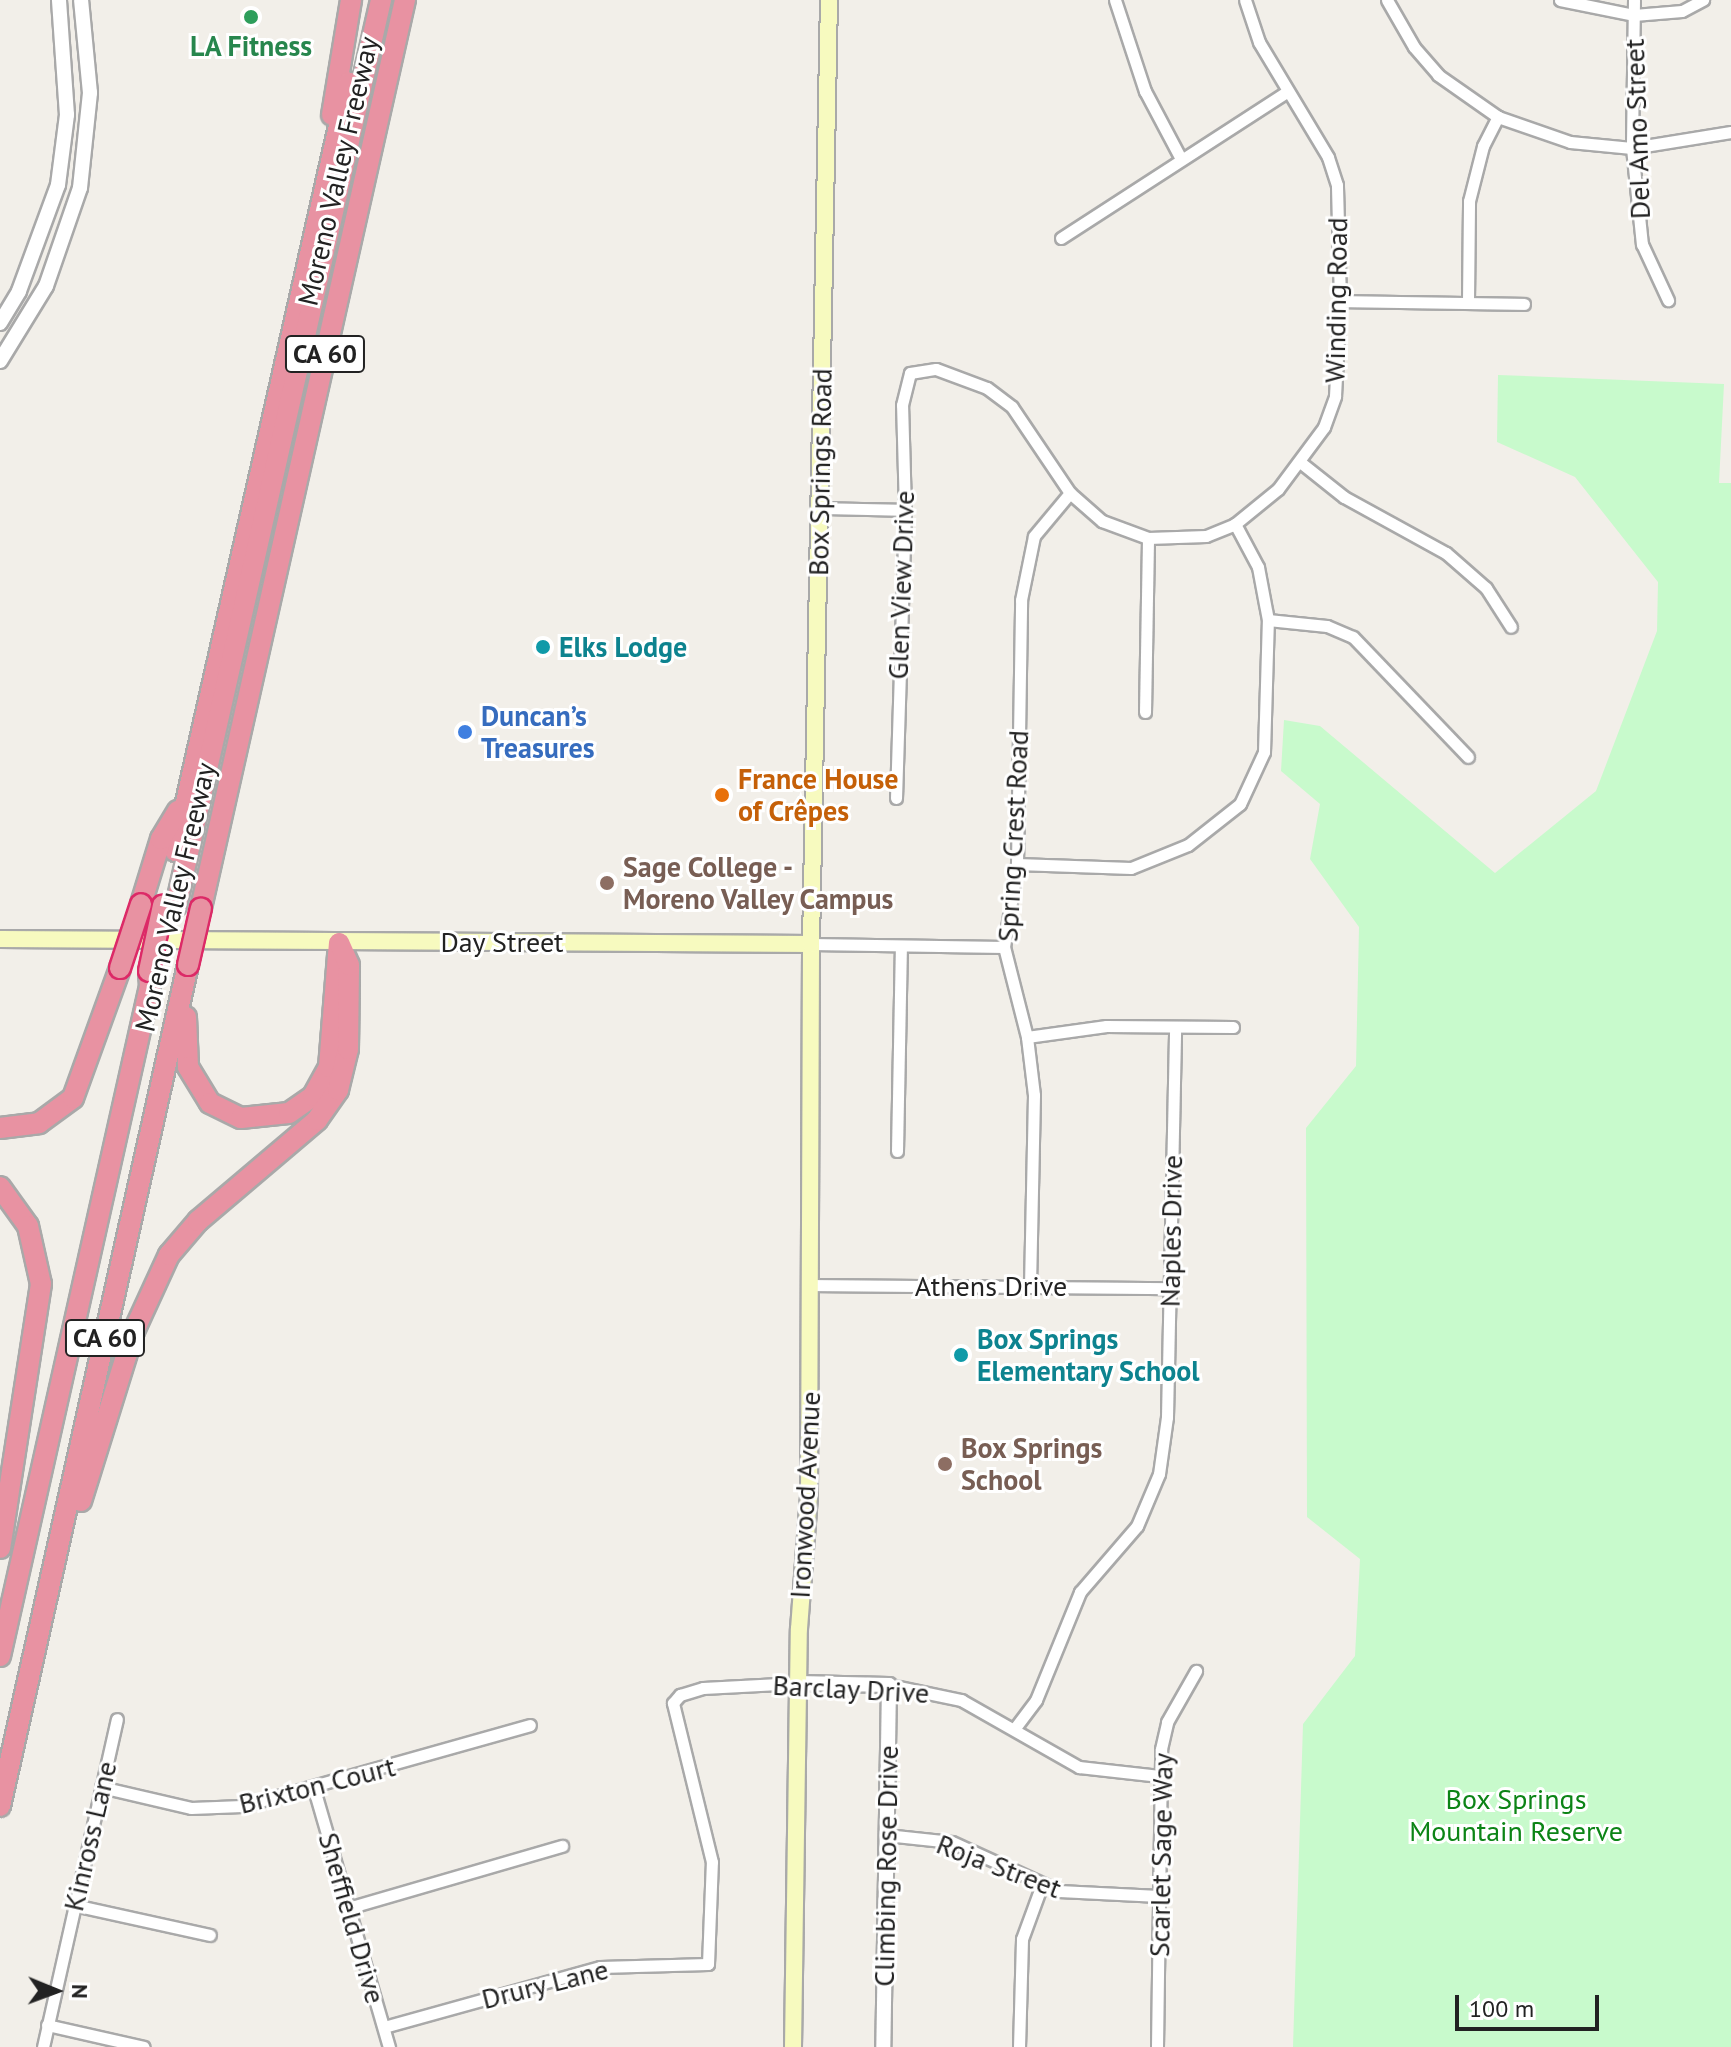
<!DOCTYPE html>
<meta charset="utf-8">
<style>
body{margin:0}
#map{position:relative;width:1731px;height:2047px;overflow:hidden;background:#f2efe9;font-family:"PT Sans",sans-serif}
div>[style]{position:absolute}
.park>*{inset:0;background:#c8facc}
.roads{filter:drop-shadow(2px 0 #a9a9a9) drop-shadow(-2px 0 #a9a9a9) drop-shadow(0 2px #a9a9a9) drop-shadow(0 -2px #a9a9a9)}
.minor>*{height:11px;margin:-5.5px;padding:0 5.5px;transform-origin:5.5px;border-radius:5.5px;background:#fff}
.tertiary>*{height:14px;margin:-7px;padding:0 7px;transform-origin:7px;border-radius:7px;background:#fff}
.secondary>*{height:16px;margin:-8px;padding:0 8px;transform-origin:8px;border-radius:8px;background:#f7fabf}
.motorway>*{height:20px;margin:-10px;padding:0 10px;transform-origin:10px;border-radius:10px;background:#e892a2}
.bridges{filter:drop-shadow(2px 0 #dc2a67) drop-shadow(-2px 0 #dc2a67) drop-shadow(0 2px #dc2a67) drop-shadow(0 -2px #dc2a67)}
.motorway-bridge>*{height:20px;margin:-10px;padding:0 10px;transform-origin:10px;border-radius:10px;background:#e892a2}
.dots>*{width:22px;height:22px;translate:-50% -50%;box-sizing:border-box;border:4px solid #fff;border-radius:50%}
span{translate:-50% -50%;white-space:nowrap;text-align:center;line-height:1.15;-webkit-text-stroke:6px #fff;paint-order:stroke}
.shield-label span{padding:2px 6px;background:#fff;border:2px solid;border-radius:6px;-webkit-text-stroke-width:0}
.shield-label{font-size:26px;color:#222;font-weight:700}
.leisure-label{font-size:28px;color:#27864d;font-weight:700}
.street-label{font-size:28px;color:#222}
.culture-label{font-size:28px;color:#0d838f;font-weight:700}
.left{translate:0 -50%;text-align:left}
.shop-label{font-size:28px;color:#366cbe;font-weight:700}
.food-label{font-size:28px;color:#c56008;font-weight:700}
.education-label{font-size:28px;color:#785e54;font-weight:700}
.park-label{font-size:28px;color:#0c8416}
.north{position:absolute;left:16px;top:1951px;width:80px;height:80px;-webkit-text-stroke:6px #fff;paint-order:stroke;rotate:91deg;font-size:22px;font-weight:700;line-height:32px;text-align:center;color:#222}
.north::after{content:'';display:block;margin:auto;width:28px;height:36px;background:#222;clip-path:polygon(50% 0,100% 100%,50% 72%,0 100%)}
.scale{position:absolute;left:1455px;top:1995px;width:144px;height:36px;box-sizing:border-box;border:4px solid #222;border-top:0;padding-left:10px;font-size:24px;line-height:28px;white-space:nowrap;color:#222;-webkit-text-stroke:6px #fff;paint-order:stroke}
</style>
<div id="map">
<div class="park">
<div style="clip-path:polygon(1498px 375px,1724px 384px,1719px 483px,1731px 483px,1731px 2047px,1293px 2047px,1303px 1724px,1355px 1656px,1360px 1559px,1307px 1517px,1306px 1128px,1356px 1066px,1359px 927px,1310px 859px,1320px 804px,1281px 771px,1284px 720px,1320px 726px,1495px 873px,1596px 791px,1657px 631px,1658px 582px,1575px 477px,1497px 442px)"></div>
</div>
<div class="roads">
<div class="minor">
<div style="left:1115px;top:0;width:96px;rotate:71.8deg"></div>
<div style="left:1145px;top:91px;width:77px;rotate:62.1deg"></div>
<div style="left:1387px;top:0;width:54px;rotate:60.1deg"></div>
<div style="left:1414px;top:47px;width:37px;rotate:49deg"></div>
<div style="left:1438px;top:75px;width:73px;rotate:35deg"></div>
<div style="left:1498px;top:117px;width:76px;rotate:19.1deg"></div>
<div style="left:1570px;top:142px;width:62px;rotate:5.5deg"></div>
<div style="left:1632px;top:148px;width:100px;rotate:-9.2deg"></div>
<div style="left:1560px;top:0;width:76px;rotate:11.5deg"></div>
<div style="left:1634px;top:15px;width:48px;rotate:-4.8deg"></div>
<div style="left:1682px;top:11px;width:24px;rotate:-28deg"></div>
<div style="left:1634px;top:0;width:148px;rotate:90.8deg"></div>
<div style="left:1632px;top:148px;width:97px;rotate:84.1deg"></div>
<div style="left:1642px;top:244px;width:62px;rotate:65.1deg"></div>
<div style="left:1061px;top:238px;width:267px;rotate:-32.9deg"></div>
<div style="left:1340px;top:301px;width:184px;rotate:0.9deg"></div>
<div style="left:1468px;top:301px;width:100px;rotate:-89.4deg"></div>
<div style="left:1469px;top:201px;width:57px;rotate:-75.7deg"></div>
<div style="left:1483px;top:146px;width:33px;rotate:-63deg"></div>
<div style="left:1300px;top:462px;width:56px;rotate:38.5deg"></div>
<div style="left:1344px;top:497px;width:116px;rotate:28.8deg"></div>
<div style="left:1446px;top:553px;width:53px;rotate:41.2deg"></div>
<div style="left:1486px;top:588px;width:46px;rotate:57.3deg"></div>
<div style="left:819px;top:508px;width:86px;rotate:1.3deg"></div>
<div style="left:1268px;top:620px;width:59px;rotate:5.8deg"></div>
<div style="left:1327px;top:626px;width:28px;rotate:23deg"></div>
<div style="left:1353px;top:637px;width:166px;rotate:46.2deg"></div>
<div style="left:1145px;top:712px;width:174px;rotate:-89deg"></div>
<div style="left:896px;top:798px;width:288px;rotate:-88.2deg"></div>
<div style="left:905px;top:510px;width:105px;rotate:-91.6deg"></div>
<div style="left:902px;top:405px;width:33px;rotate:-76deg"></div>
<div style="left:910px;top:373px;width:26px;rotate:-9deg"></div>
<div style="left:936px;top:369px;width:54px;rotate:20.4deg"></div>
<div style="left:987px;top:388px;width:31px;rotate:37deg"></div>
<div style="left:1012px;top:407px;width:104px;rotate:56deg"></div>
<div style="left:1070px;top:493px;width:43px;rotate:41.2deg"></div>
<div style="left:1102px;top:521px;width:49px;rotate:20.3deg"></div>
<div style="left:1148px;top:538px;width:58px;rotate:-2deg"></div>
<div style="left:1206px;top:536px;width:31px;rotate:-22deg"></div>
<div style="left:1235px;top:524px;width:55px;rotate:-39.1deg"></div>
<div style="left:1278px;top:489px;width:77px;rotate:-53.4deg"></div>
<div style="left:1324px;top:427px;width:33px;rotate:-70deg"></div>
<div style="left:1335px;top:396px;width:95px;rotate:-87deg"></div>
<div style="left:1340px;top:301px;width:116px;rotate:-91.5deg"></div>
<div style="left:1337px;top:185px;width:29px;rotate:-108deg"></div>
<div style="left:1328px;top:157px;width:134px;rotate:-121deg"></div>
<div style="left:1259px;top:42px;width:44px;rotate:-108.4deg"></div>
<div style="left:1017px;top:864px;width:114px;rotate:2deg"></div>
<div style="left:1131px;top:868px;width:61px;rotate:-22deg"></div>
<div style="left:1188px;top:845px;width:66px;rotate:-38.3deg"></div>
<div style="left:1240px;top:804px;width:57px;rotate:-65.2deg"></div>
<div style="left:1264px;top:752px;width:132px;rotate:-88.3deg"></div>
<div style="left:1268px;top:620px;width:54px;rotate:-100.7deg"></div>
<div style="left:1258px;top:567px;width:49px;rotate:-118.1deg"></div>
<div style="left:811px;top:944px;width:193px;rotate:0.9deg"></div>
<div style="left:1027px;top:1037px;width:80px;rotate:-7.9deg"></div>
<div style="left:1106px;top:1026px;width:127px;rotate:0.5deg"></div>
<div style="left:897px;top:1151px;width:205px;rotate:-88.9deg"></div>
<div style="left:812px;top:1285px;width:358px;rotate:0.5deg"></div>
<div style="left:1030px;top:1286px;width:191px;rotate:-88.8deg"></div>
<div style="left:1034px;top:1095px;width:58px;rotate:-96.9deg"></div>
<div style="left:1027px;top:1037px;width:93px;rotate:-104.3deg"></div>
<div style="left:1004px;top:947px;width:84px;rotate:-81.1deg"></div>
<div style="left:1017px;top:864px;width:264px;rotate:-89.1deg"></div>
<div style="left:1021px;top:600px;width:65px;rotate:-78.5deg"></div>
<div style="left:1034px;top:536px;width:56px;rotate:-50.1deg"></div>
<div style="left:889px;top:1685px;width:74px;rotate:11.8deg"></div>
<div style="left:961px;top:1700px;width:136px;rotate:29.6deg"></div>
<div style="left:1079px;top:1767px;width:81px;rotate:6.4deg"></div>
<div style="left:1015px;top:1728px;width:35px;rotate:-53deg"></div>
<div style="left:1036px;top:1700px;width:117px;rotate:-67.8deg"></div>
<div style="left:1080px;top:1592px;width:87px;rotate:-49.2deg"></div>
<div style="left:1137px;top:1526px;width:56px;rotate:-67.1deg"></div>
<div style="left:1159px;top:1474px;width:58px;rotate:-82deg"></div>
<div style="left:1167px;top:1417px;width:390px;rotate:-88.8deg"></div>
<div style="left:101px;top:1787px;width:92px;rotate:13.1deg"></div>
<div style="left:191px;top:1808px;width:51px;rotate:-2.2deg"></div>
<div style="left:242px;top:1806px;width:299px;rotate:-15.7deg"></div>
<div style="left:314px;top:1789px;width:269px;rotate:73.8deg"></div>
<div style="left:886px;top:1835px;width:66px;rotate:6.1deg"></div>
<div style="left:952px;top:1842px;width:118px;rotate:24.6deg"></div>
<div style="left:1059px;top:1891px;width:100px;rotate:2.9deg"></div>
<div style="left:74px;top:1905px;width:139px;rotate:12.4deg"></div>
<div style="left:348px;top:1908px;width:223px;rotate:-16.2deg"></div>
<div style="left:47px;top:2025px;width:99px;rotate:12.8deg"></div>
<div style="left:384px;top:2027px;width:224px;rotate:-15.5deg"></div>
<div style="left:600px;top:1967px;width:108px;rotate:-1.6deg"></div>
<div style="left:708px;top:1964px;width:102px;rotate:-87.8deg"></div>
<div style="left:712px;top:1862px;width:164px;rotate:-103.8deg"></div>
<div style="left:673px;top:1703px;width:11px;rotate:-49deg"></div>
<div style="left:680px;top:1695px;width:24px;rotate:-17deg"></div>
<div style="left:703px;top:1688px;width:95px;rotate:-3deg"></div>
<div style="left:43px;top:2047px;width:336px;rotate:-77.3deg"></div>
<div style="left:1019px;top:2047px;width:108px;rotate:-88.4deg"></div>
<div style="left:1022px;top:1939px;width:55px;rotate:-69.9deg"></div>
<div style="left:1157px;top:2047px;width:298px;rotate:-89.2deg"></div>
<div style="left:1161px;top:1749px;width:28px;rotate:-77deg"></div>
<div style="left:1167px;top:1722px;width:59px;rotate:-60.4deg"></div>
</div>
<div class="tertiary">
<div style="left:0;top:323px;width:37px;rotate:-59deg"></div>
<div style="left:19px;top:291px;width:113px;rotate:-69.8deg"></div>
<div style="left:58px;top:185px;width:71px;rotate:-82.7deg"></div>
<div style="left:67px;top:115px;width:115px;rotate:-94deg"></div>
<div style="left:0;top:361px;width:88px;rotate:-58.5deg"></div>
<div style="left:46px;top:286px;width:104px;rotate:-70.9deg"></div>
<div style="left:80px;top:188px;width:96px;rotate:-84deg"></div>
<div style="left:90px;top:93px;width:93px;rotate:-95.5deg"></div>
<div style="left:798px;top:1683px;width:91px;rotate:1.3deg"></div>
<div style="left:889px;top:1685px;width:362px;rotate:90.9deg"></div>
</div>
<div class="secondary">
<div style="left:0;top:939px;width:811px;rotate:0.35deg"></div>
<div style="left:793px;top:2047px;width:418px;rotate:-89.2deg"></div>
<div style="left:799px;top:1629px;width:132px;rotate:-85.7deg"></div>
<div style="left:809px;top:1497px;width:553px;rotate:-89.79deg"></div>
<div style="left:811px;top:944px;width:944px;rotate:-88.91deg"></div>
</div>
<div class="motorway">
<div style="left:332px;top:115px;width:117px;rotate:-80.6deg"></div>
<div style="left:175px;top:851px;width:788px;rotate:-77.25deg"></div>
<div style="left:141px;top:904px;width:68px;rotate:-72.9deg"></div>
<div style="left:161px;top:839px;width:33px;rotate:-59deg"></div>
<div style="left:176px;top:906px;width:929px;rotate:-77.25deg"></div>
<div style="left:201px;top:908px;width:931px;rotate:-77.34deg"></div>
<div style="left:186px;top:1017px;width:50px;rotate:87.7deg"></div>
<div style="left:188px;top:1067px;width:42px;rotate:58.6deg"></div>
<div style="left:210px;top:1103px;width:34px;rotate:26deg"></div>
<div style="left:241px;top:1118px;width:48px;rotate:-5.9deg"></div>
<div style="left:289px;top:1113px;width:29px;rotate:-35deg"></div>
<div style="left:313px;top:1096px;width:33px;rotate:-61deg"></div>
<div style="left:329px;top:1067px;width:124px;rotate:-85.4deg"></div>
<div style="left:0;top:1128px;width:39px;rotate:-7deg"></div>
<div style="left:39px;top:1123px;width:42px;rotate:-36.3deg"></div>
<div style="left:73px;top:1098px;width:138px;rotate:-70.1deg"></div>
<div style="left:0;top:1187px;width:48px;rotate:54.3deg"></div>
<div style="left:28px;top:1226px;width:59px;rotate:77.4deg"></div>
<div style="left:41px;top:1284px;width:267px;rotate:98.8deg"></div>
<div style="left:81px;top:1501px;width:178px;rotate:-72.7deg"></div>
<div style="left:134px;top:1331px;width:84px;rotate:-65.3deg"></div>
<div style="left:169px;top:1255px;width:45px;rotate:-49.5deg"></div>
<div style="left:198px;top:1221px;width:156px;rotate:-40.3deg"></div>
<div style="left:317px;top:1120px;width:37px;rotate:-55deg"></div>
<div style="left:338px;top:1090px;width:42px;rotate:-76.3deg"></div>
<div style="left:348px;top:1049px;width:84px;rotate:-89.3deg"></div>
<div style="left:349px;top:965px;width:24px;rotate:-114deg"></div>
<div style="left:0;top:1656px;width:687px;rotate:-77.38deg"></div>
<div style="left:150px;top:986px;width:15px;rotate:-94deg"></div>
<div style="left:0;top:1806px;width:862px;rotate:-77.4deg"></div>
</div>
</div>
<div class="bridges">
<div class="motorway-bridge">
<div style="left:188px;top:965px;width:58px;rotate:-77.2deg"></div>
<div style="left:120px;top:968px;width:67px;rotate:-71.8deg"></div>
<div style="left:149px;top:971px;width:67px;rotate:-78deg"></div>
</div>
</div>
<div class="dots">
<div style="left:251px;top:17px;background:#2e9e5b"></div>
<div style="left:543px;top:647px;background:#0f9aa8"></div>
<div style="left:465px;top:732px;background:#3f7fe0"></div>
<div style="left:722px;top:795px;background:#e8710a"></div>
<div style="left:607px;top:883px;background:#8d6e63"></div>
<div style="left:961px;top:1355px;background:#0f9aa8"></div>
<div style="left:945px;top:1464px;background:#8d6e63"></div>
</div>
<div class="shield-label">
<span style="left:325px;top:354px">CA 60</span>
<span style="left:105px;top:1338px">CA 60</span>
</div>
<div class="leisure-label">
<span style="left:251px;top:46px">LA Fitness</span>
</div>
<div class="street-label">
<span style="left:1637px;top:129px;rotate:-92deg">Del Amo Street</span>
<span style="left:338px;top:171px;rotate:-77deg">Moreno Valley Freeway</span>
<span style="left:1336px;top:300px;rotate:-89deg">Winding Road</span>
<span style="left:820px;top:472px;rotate:-89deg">Box Springs Road</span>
<span style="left:901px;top:585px;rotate:-88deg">Glen View Drive</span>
<span style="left:1013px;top:836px;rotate:-87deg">Spring Crest Road</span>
<span style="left:175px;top:897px;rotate:-77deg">Moreno Valley Freeway</span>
<span style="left:502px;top:942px">Day Street</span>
<span style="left:1171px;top:1231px;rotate:-89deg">Naples Drive</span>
<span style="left:991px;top:1286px">Athens Drive</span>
<span style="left:805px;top:1495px;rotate:-87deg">Ironwood Avenue</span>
<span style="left:851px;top:1689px;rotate:3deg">Barclay Drive</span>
<span style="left:317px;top:1785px;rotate:-14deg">Brixton Court</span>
<span style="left:90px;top:1836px;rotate:-77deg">Kinross Lane</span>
<span style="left:1161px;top:1855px;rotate:-89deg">Scarlet Sage Way</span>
<span style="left:886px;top:1866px;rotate:-89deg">Climbing Rose Drive</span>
<span style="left:999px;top:1866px;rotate:21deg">Roja Street</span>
<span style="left:352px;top:1918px;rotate:74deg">Sheffield Drive</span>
<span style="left:545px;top:1984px;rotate:-14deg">Drury Lane</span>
</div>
<div class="culture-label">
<span class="left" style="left:559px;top:647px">Elks Lodge</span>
<span class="left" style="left:977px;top:1355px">Box Springs<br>Elementary School</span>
</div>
<div class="shop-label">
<span class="left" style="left:481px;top:732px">Duncan’s<br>Treasures</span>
</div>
<div class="food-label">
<span class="left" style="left:738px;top:795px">France House<br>of Crêpes</span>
</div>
<div class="education-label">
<span class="left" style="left:623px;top:883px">Sage College -<br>Moreno Valley Campus</span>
<span class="left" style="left:961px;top:1464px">Box Springs<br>School</span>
</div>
<div class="park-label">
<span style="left:1516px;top:1815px">Box Springs<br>Mountain Reserve</span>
</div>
<div class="north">N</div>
<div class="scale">100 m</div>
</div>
